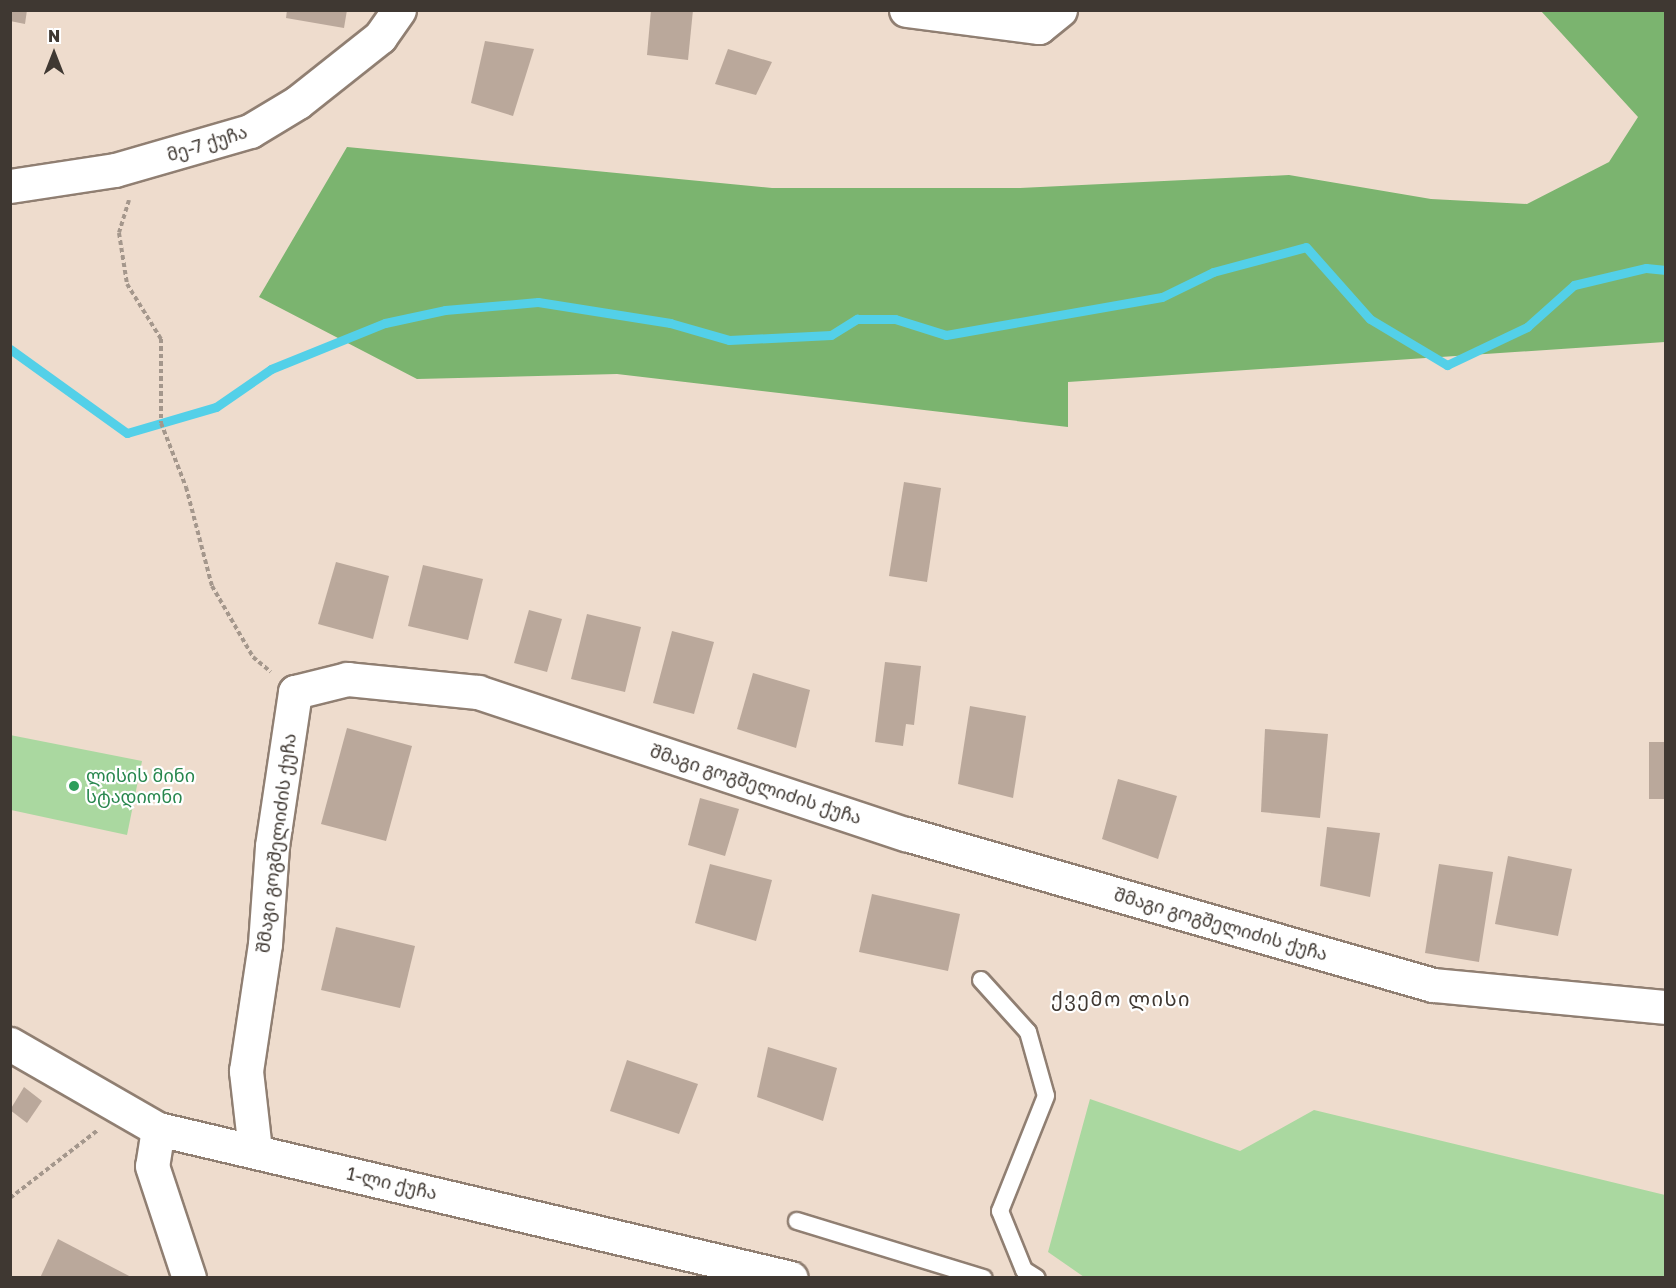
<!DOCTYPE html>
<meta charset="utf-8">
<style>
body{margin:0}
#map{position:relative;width:1676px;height:1288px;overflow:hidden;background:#eedccd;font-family:"Golos Text","Noto Sans Georgian",sans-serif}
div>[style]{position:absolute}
.green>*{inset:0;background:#aad8a0}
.forest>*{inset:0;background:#7bb46f}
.stream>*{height:9px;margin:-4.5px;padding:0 4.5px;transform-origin:4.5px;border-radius:4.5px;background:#53d0e8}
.building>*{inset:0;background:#baa89b}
.path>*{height:4px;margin-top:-2px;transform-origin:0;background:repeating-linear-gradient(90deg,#a4978c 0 4.5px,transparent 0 7.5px)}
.roads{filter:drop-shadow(2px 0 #907f72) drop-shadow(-2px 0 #907f72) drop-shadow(0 2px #907f72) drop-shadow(0 -2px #907f72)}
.lane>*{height:16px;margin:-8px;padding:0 8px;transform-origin:8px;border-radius:8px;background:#fff}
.street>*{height:33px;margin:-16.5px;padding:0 16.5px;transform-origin:16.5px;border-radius:16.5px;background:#fff}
.secondary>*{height:33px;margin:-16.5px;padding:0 16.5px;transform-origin:16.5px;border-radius:16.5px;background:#fff}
.dots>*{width:16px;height:16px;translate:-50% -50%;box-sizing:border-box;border:3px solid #fff;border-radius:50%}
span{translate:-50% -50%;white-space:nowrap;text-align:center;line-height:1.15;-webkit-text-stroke:4.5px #fff;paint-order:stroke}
.street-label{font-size:18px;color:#3f3832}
.leisure-label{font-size:18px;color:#27864d}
.left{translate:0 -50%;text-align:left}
.neighbourhood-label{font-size:20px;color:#3f3832;letter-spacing:1.5px}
.frame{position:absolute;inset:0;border:12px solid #3f3832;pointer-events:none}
.north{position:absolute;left:24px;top:24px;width:60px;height:60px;-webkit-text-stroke:4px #fff;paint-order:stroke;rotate:0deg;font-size:16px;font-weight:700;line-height:24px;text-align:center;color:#3f3832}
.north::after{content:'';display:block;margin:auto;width:21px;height:27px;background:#3f3832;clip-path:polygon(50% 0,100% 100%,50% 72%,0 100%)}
</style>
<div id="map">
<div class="green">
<div style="clip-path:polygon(10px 735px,142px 761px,127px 835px,11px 810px)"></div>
<div style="clip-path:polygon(1090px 1099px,1240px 1151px,1314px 1110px,1665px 1195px,1665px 1277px,1084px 1277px,1048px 1252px)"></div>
</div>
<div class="forest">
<div style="clip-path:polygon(1541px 11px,1665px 11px,1665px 342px,1068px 382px,1068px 427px,617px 374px,417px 379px,259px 297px,347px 147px,772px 188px,1020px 188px,1289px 175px,1431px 199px,1527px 204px,1609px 162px,1638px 117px)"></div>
</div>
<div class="stream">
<div style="left:10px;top:349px;width:144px;rotate:35.7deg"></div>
<div style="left:127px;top:433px;width:93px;rotate:-16.3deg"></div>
<div style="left:216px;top:407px;width:67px;rotate:-34.6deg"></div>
<div style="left:271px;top:369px;width:123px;rotate:-22deg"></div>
<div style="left:385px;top:323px;width:61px;rotate:-12.2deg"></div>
<div style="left:445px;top:310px;width:93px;rotate:-4.9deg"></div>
<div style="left:538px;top:302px;width:134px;rotate:9deg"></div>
<div style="left:670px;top:323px;width:61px;rotate:16.1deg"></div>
<div style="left:729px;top:340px;width:102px;rotate:-2.8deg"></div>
<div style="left:831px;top:335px;width:31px;rotate:-32deg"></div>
<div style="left:857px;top:319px;width:38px"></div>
<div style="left:895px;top:319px;width:53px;rotate:17.4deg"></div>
<div style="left:946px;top:335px;width:219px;rotate:-10deg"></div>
<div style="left:1162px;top:297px;width:57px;rotate:-26.1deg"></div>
<div style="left:1213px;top:272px;width:96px;rotate:-15deg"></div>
<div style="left:1306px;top:247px;width:96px;rotate:48.4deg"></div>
<div style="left:1370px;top:319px;width:90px;rotate:30.9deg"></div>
<div style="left:1447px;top:365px;width:89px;rotate:-25.4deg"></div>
<div style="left:1527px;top:327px;width:63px;rotate:-41.8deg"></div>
<div style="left:1574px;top:285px;width:74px;rotate:-13.3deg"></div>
<div style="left:1646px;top:268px;width:20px;rotate:6deg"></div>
</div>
<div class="building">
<div style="clip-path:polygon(10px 10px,27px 10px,25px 24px,10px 21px)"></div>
<div style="clip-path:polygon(287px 10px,347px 10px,344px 28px,286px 18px)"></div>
<div style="clip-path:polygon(651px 10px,693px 10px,688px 60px,647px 55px)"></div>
<div style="clip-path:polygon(485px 41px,534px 49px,513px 116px,471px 103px)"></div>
<div style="clip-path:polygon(728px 49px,772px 62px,756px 95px,715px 84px)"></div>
<div style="clip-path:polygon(904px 482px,941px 488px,927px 582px,889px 576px)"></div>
<div style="clip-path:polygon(336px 562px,389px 576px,373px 639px,318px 624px)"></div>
<div style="clip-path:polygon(423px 565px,483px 579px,468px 640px,408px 626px)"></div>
<div style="clip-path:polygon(529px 610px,562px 619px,547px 672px,514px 663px)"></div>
<div style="clip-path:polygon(587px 614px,641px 627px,625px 692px,571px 679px)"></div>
<div style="clip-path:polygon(672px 631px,714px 642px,694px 714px,653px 703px)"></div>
<div style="clip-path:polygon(885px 662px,921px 666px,914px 725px,906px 724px,903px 746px,875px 742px)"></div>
<div style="clip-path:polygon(753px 673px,810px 690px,796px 748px,737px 729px)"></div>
<div style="clip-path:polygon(970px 706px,1026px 716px,1013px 798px,958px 784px)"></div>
<div style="clip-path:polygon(347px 728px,412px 746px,386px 841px,321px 824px)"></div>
<div style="clip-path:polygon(1265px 729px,1328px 734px,1320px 818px,1261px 812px)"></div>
<div style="clip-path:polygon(1649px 742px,1666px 742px,1666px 799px,1649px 799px)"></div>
<div style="clip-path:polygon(1118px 779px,1177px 796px,1158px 859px,1102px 839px)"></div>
<div style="clip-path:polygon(700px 798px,739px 809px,725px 856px,688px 845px)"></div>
<div style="clip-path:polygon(1327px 827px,1380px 833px,1370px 897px,1320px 886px)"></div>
<div style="clip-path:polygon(1508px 856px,1572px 869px,1558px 936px,1495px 924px)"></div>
<div style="clip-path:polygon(710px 864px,772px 880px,756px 941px,695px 923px)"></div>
<div style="clip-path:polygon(1439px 864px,1493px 872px,1479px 962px,1425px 953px)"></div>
<div style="clip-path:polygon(872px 894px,960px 914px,948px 971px,859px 952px)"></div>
<div style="clip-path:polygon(336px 927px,415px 946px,400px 1008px,321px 990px)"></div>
<div style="clip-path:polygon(768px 1047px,837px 1068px,823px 1121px,757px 1097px)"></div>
<div style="clip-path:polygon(627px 1060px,698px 1084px,679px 1134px,610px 1111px)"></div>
<div style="clip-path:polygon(24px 1087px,42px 1101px,27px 1123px,10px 1110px)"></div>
<div style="clip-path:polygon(58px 1239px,133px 1278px,40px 1278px)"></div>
</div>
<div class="path">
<div style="left:129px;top:200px;width:34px;rotate:107deg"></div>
<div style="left:119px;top:233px;width:52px;rotate:81.1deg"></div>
<div style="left:127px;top:284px;width:65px;rotate:58.3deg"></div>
<div style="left:161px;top:339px;width:84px;rotate:90deg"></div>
<div style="left:161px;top:423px;width:69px;rotate:68.7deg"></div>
<div style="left:186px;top:487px;width:102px;rotate:75.3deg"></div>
<div style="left:212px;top:586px;width:82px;rotate:60deg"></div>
<div style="left:253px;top:657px;width:23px;rotate:40deg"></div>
<div style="left:10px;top:1198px;width:111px;rotate:-37.7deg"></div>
</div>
<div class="roads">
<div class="lane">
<div style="left:981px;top:980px;width:70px;rotate:47.9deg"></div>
<div style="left:1028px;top:1032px;width:66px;rotate:74.3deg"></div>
<div style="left:1046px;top:1096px;width:124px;rotate:111.8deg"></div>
<div style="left:1000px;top:1211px;width:64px;rotate:67.9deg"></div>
<div style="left:1024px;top:1270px;width:15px;rotate:32deg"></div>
<div style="left:797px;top:1221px;width:195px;rotate:17deg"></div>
</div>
<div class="street">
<div style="left:906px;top:10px;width:134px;rotate:7.3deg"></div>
<div style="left:1039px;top:27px;width:27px;rotate:-39deg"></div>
<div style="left:10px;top:186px;width:106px;rotate:-8.7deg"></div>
<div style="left:115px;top:170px;width:141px;rotate:-16.1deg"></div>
<div style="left:250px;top:131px;width:56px;rotate:-31.1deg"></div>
<div style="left:298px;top:102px;width:105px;rotate:-38.4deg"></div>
<div style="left:380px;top:37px;width:33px;rotate:-55deg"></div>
<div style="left:158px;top:1129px;width:37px;rotate:99deg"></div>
<div style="left:152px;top:1166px;width:118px;rotate:71.7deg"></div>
<div style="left:255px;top:1150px;width:80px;rotate:-96.5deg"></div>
<div style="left:246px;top:1071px;width:128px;rotate:-81.5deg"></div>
<div style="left:265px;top:944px;width:98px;rotate:-85.9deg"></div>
<div style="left:272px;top:846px;width:156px;rotate:-81.5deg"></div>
<div style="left:295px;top:692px;width:54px;rotate:-14deg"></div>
<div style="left:347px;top:679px;width:132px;rotate:5.7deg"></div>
<div style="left:478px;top:692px;width:451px;rotate:18.4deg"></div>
<div style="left:906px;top:834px;width:548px;rotate:15.99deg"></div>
<div style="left:1433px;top:985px;width:234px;rotate:5.4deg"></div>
</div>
<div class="secondary">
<div style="left:10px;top:1044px;width:171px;rotate:29.9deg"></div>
<div style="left:158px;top:1129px;width:650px;rotate:13.25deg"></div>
</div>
</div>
<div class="dots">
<div style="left:74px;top:786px;background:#2e9e5b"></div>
</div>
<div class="street-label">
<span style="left:207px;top:143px;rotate:-17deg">მე-7 ქუჩა</span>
<span style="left:756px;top:784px;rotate:18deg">შმაგი გოგშელიძის ქუჩა</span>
<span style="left:276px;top:843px;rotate:-83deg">შმაგი გოგშელიძის ქუჩა</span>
<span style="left:1221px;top:924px;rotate:16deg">შმაგი გოგშელიძის ქუჩა</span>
<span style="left:392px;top:1183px;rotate:13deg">1-ლი ქუჩა</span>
</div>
<div class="leisure-label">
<span class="left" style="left:86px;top:786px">ლისის მინი<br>სტადიონი</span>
</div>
<div class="neighbourhood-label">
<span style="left:1121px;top:998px">ქვემო ლისი</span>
</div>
<div class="frame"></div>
<div class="north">N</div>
</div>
